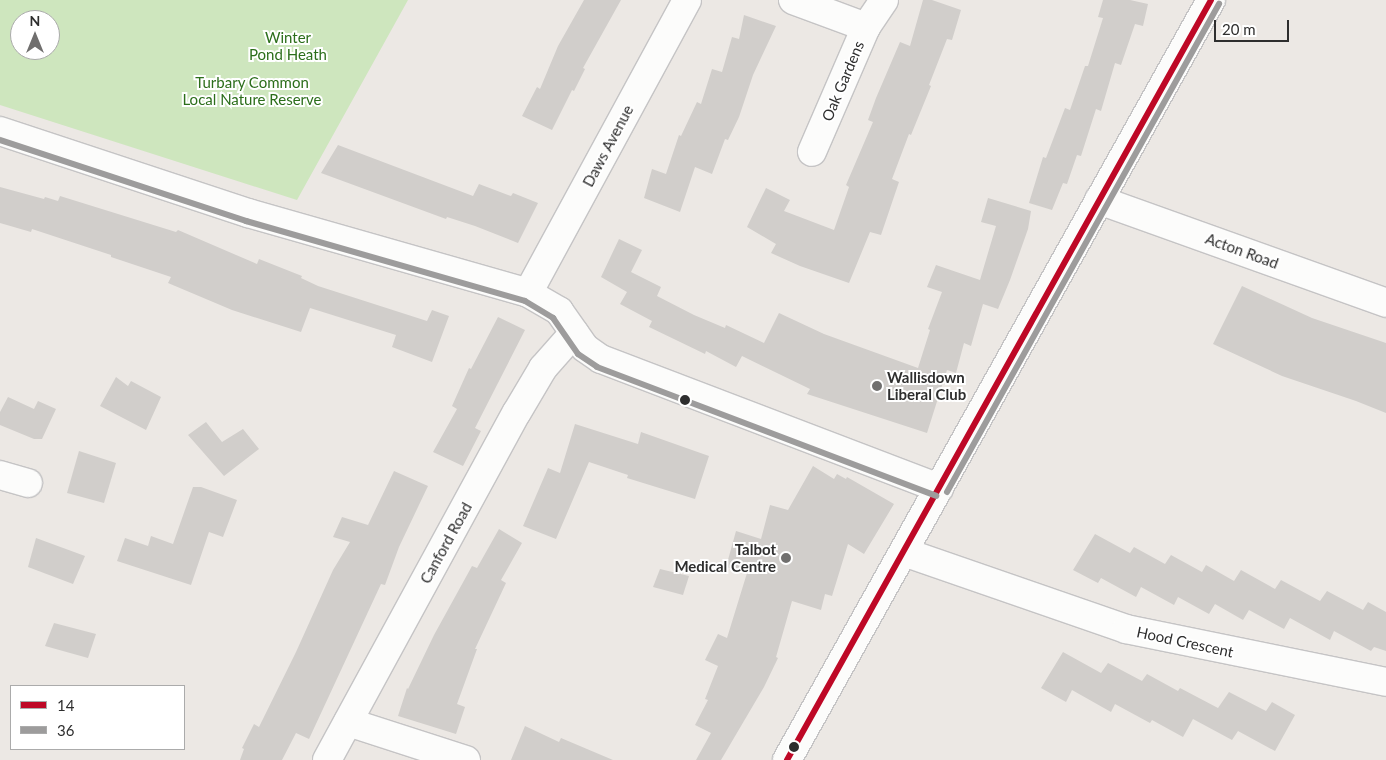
<!DOCTYPE html>
<style>
body{margin:0}
#map{position:relative;width:1386px;height:760px;overflow:hidden;background:#ece8e4;font-family:Lato,sans-serif}
div>[style]{position:absolute}
.green>*{inset:0;background:#cee6be}
.building>*{inset:0;background:#d1cecb}
.roads{filter:drop-shadow(1px 0 #c5c4c5) drop-shadow(-1px 0 #c5c4c5) drop-shadow(0 1px #c5c4c5) drop-shadow(0 -1px #c5c4c5)}
.minor>*{height:28px;margin:-14px;padding:0 14px;transform-origin:14px;border-radius:14px;background:#fcfcfb}
.bus-1>*{height:6px;margin:-3px;padding:0 3px;transform-origin:3px;border-radius:3px;background:#be0826}
.bus-2>*{height:6px;margin:-3px;padding:0 3px;transform-origin:3px;border-radius:3px;background:#9d9c9c}
.dots>*{width:14px;height:14px;translate:-50% -50%;box-sizing:border-box;border:2px solid #fff;border-radius:50%}
span{translate:-50% -50%;white-space:nowrap;text-align:center;line-height:1.15;-webkit-text-stroke:4px #fff;paint-order:stroke}
.park-label{font-size:15px;color:#2c6e1b}
.street-label{font-size:15px;color:#2e2e2e}
.poi-label{font-size:15px;color:#2e2e2e;font-weight:700}
.left{translate:0 -50%;text-align:left}
.right{translate:-100% -50%;text-align:right}
.legend{position:absolute;left:10px;top:685px;width:175px;height:65px;box-sizing:border-box;background:#fff;border:1px solid #ababab;margin:0;padding:6px 9px;list-style:none;font-size:15px;color:#2e2e2e}
.legend li{display:flex;align-items:center;gap:10px;height:25px}
.legend b{width:25px;border:1px solid #ababab}
.north{position:absolute;left:10px;top:10px;width:50px;height:50px;box-sizing:border-box;background:#fff;border:1px solid #ababab;border-radius:50%;rotate:0deg;font-size:14px;font-weight:700;line-height:20px;text-align:center;color:#2e2e2e}
.north::after{content:'';display:block;margin:auto;width:18px;height:22px;background:#706f6e;clip-path:polygon(50% 0,100% 100%,50% 72%,0 100%)}
.scale{position:absolute;left:1214px;top:20px;width:75px;height:22px;box-sizing:border-box;border:2px solid #2e2e2e;border-top:0;padding-left:6px;font-size:15px;line-height:18px;white-space:nowrap;color:#2e2e2e;-webkit-text-stroke:4px #fff;paint-order:stroke}
</style>
<div id="map">
<div class="green">
<div style="clip-path:polygon(evenodd,0 0,408px 0,297px 200px,0 105px,0 0,20px 20px,50px 20px,50px 50px,20px 50px,20px 20px)"></div>
</div>
<div class="building">
<div style="clip-path:polygon(584px 0,621px 0,583px 68px,585px 69px,574px 91px,572px 90px,552px 130px,522px 116px,537px 87px,540px 89px,558px 46px)"></div>
<div style="clip-path:polygon(923px 0,932px 0,961px 10px,952px 40px,947px 39px,929px 85px,931px 86px,911px 135px,909px 134px,892px 179px,899px 182px,881px 235px,870px 232px,849px 283px,800px 266px,771px 253px,776px 244px,747px 227px,766px 188px,790px 200px,784px 211px,834px 230px,849px 187px,846px 185px,873px 122px,868px 120px,876px 98px,900px 42px,910px 46px)"></div>
<div style="clip-path:polygon(1103px 0,1130px 0,1148px 4px,1143px 26px,1135px 24px,1121px 65px,1115px 63px,1101px 111px,1096px 109px,1081px 156px,1077px 155px,1067px 184px,1063px 183px,1052px 210px,1029px 203px,1043px 157px,1046px 158px,1065px 108px,1070px 110px,1085px 66px,1088px 66px,1103px 18px,1098px 17px)"></div>
<div style="clip-path:polygon(744px 15px,776px 26px,753px 75px,739px 117px,728px 140px,725px 139px,712px 174px,695px 167px,680px 212px,644px 198px,652px 169px,666px 174px,679px 135px,681px 136px,697px 102px,701px 104px,712px 69px,722px 72px,732px 37px,739px 39px)"></div>
<div style="clip-path:polygon(338px 145px,473px 196px,479px 184px,511px 196px,513px 193px,538px 203px,518px 243px,475px 226px,447px 217px,446px 219px,321px 173px)"></div>
<div style="clip-path:polygon(0 187px,44px 199px,45px 197px,58px 201px,60px 196px,176px 232px,178px 230px,257px 264px,259px 259px,302px 276px,301px 278px,318px 286px,427px 321px,432px 310px,449px 316px,432px 362px,392px 347px,396px 335px,310px 308px,301px 332px,232px 310px,168px 283px,171px 277px,111px 257px,111px 255px,32px 229px,31px 232px,0 223px)"></div>
<div style="clip-path:polygon(988px 198px,1031px 211px,1028px 229px,1010px 280px,998px 309px,983px 304px,971px 346px,964px 343px,956px 373px,947px 370px,927px 433px,807px 394px,810px 389px,742px 356px,736px 367px,706px 351px,705px 354px,649px 327px,652px 321px,620px 304px,627px 292px,601px 277px,619px 239px,642px 250px,631px 272px,661px 287px,657px 296px,694px 315px,725px 328px,726px 325px,764px 343px,779px 313px,824px 334px,918px 368px,930px 330px,928px 329px,942px 292px,927px 287px,936px 265px,980px 280px,996px 226px,981px 222px)"></div>
<div style="clip-path:polygon(1242px 286px,1312px 318px,1386px 343px,1386px 413px,1356px 401px,1282px 376px,1213px 344px)"></div>
<div style="clip-path:polygon(498px 317px,525px 330px,475px 428px,481px 431px,463px 466px,433px 452px,457px 409px,452px 406px,469px 368px,471px 369px)"></div>
<div style="clip-path:polygon(116px 377px,128px 386px,131px 381px,161px 397px,146px 430px,100px 406px)"></div>
<div style="clip-path:polygon(8px 397px,34px 409px,38px 401px,56px 409px,42px 439px,34px 439px,0 425px,0 412px)"></div>
<div style="clip-path:polygon(206px 422px,222px 442px,243px 429px,259px 449px,224px 476px,188px 435px)"></div>
<div style="clip-path:polygon(575px 424px,638px 444px,641px 432px,709px 456px,695px 499px,627px 478px,628px 475px,589px 462px,556px 539px,523px 526px,548px 468px,560px 473px)"></div>
<div style="clip-path:polygon(79px 451px,116px 463px,104px 503px,67px 493px)"></div>
<div style="clip-path:polygon(813px 466px,834px 479px,837px 474px,846px 479px,847px 477px,894px 504px,864px 554px,848px 544px,832px 596px,825px 594px,821px 610px,792px 601px,776px 657px,778px 658px,764px 687px,721px 760px,696px 760px,711px 733px,695px 725px,708px 700px,705px 699px,718px 666px,705px 660px,718px 634px,727px 638px,747px 573px,726px 567px,736px 531px,761px 539px,770px 505px,788px 510px)"></div>
<div style="clip-path:polygon(394px 471px,428px 486px,399px 547px,385px 585px,381px 584px,309px 739px,296px 733px,282px 760px,240px 760px,244px 749px,242px 748px,254px 724px,259px 727px,296px 652px,333px 570px,350px 542px,333px 537px,342px 517px,368px 525px)"></div>
<div style="clip-path:polygon(193px 487px,201px 487px,237px 500px,223px 537px,209px 532px,191px 585px,117px 561px,125px 538px,148px 546px,151px 536px,173px 544px)"></div>
<div style="clip-path:polygon(499px 529px,522px 543px,501px 580px,506px 583px,475px 649px,477px 649px,457px 704px,465px 707px,456px 734px,398px 716px,407px 688px,408px 689px,434px 635px,472px 566px,477px 568px)"></div>
<div style="clip-path:polygon(1095px 534px,1130px 553px,1134px 547px,1165px 564px,1171px 555px,1202px 572px,1206px 565px,1234px 581px,1241px 570px,1275px 589px,1281px 580px,1320px 601px,1327px 591px,1363px 610px,1368px 602px,1386px 612px,1386px 651px,1374px 647px,1371px 651px,1334px 631px,1330px 640px,1290px 618px,1284px 629px,1249px 610px,1243px 620px,1215px 604px,1209px 614px,1178px 597px,1174px 605px,1141px 587px,1136px 597px,1101px 578px,1098px 583px,1073px 570px)"></div>
<div style="clip-path:polygon(36px 538px,85px 556px,73px 584px,28px 567px)"></div>
<div style="clip-path:polygon(660px 569px,689px 576px,683px 595px,653px 587px)"></div>
<div style="clip-path:polygon(54px 623px,96px 634px,88px 658px,45px 646px)"></div>
<div style="clip-path:polygon(1063px 652px,1101px 673px,1108px 663px,1142px 681px,1147px 674px,1178px 691px,1180px 688px,1218px 708px,1229px 692px,1266px 711px,1272px 702px,1295px 715px,1275px 751px,1238px 731px,1232px 740px,1193px 719px,1183px 737px,1152px 720px,1150px 723px,1115px 704px,1111px 712px,1072px 690px,1066px 702px,1041px 688px)"></div>
<div style="clip-path:polygon(525px 726px,559px 742px,561px 738px,613px 760px,511px 760px)"></div>
</div>
<div class="roads">
<div class="minor">
<div style="left:793px;top:0;width:78px;rotate:20.3deg"></div>
<div style="left:866px;top:27px;width:136px;rotate:113.4deg"></div>
<div style="left:866px;top:27px;width:32px;rotate:-56deg"></div>
<div style="left:0;top:131px;width:261px;rotate:18.3deg"></div>
<div style="left:248px;top:213px;width:291px;rotate:15.9deg"></div>
<div style="left:528px;top:293px;width:36px;rotate:30deg"></div>
<div style="left:559px;top:311px;width:45px;rotate:54.9deg"></div>
<div style="left:585px;top:348px;width:19px;rotate:35deg"></div>
<div style="left:601px;top:359px;width:362px;rotate:20.9deg"></div>
<div style="left:1099px;top:200px;width:305px;rotate:19.7deg"></div>
<div style="left:528px;top:293px;width:333px;rotate:-61.5deg"></div>
<div style="left:0;top:475px;width:29px;rotate:16deg"></div>
<div style="left:904px;top:552px;width:235px;rotate:19.1deg"></div>
<div style="left:1126px;top:629px;width:265px;rotate:11.5deg"></div>
<div style="left:348px;top:722px;width:124px;rotate:17.9deg"></div>
<div style="left:327px;top:760px;width:396px;rotate:-61.4deg"></div>
<div style="left:517px;top:412px;width:51px;rotate:-59.4deg"></div>
<div style="left:543px;top:368px;width:47px;rotate:-48.5deg"></div>
<div style="left:787px;top:760px;width:870px;rotate:-60.84deg"></div>
</div>
</div>
<div class="bus-1">
<div style="left:787px;top:760px;width:870px;rotate:-60.84deg"></div>
</div>
<div class="bus-2">
<div style="left:0;top:140px;width:259px;rotate:18.2deg"></div>
<div style="left:246px;top:221px;width:290px;rotate:16deg"></div>
<div style="left:525px;top:301px;width:33px;rotate:31deg"></div>
<div style="left:553px;top:318px;width:44px;rotate:55.2deg"></div>
<div style="left:578px;top:354px;width:23px;rotate:34deg"></div>
<div style="left:597px;top:367px;width:363px;rotate:20.8deg"></div>
<div style="left:947px;top:492px;width:559px;rotate:-60.87deg"></div>
</div>
<div class="dots">
<div style="left:877px;top:386px;background:#706f6e"></div>
<div style="left:685px;top:400px;background:#2e2e2e"></div>
<div style="left:786px;top:558px;background:#706f6e"></div>
<div style="left:794px;top:747px;background:#2e2e2e"></div>
</div>
<div class="park-label">
<span style="left:288px;top:46px">Winter<br>Pond Heath</span>
<span style="left:252px;top:91px">Turbary Common<br>Local Nature Reserve</span>
</div>
<div class="street-label">
<span style="left:843px;top:81px;rotate:-67deg">Oak Gardens</span>
<span style="left:608px;top:146px;rotate:-62deg">Daws Avenue</span>
<span style="left:1242px;top:251px;rotate:20deg">Acton Road</span>
<span style="left:446px;top:543px;rotate:-61deg">Canford Road</span>
<span style="left:1185px;top:642px;rotate:12deg">Hood Crescent</span>
</div>
<div class="poi-label">
<span class="left" style="left:887px;top:386px">Wallisdown<br>Liberal Club</span>
<span class="right" style="left:776px;top:558px">Talbot<br>Medical Centre</span>
</div>
<ul class="legend">
<li><b style="height:6px;background:#be0826"></b>14</li>
<li><b style="height:6px;background:#9d9c9c"></b>36</li>
</ul>
<div class="north">N</div>
<div class="scale">20 m</div>
</div>
